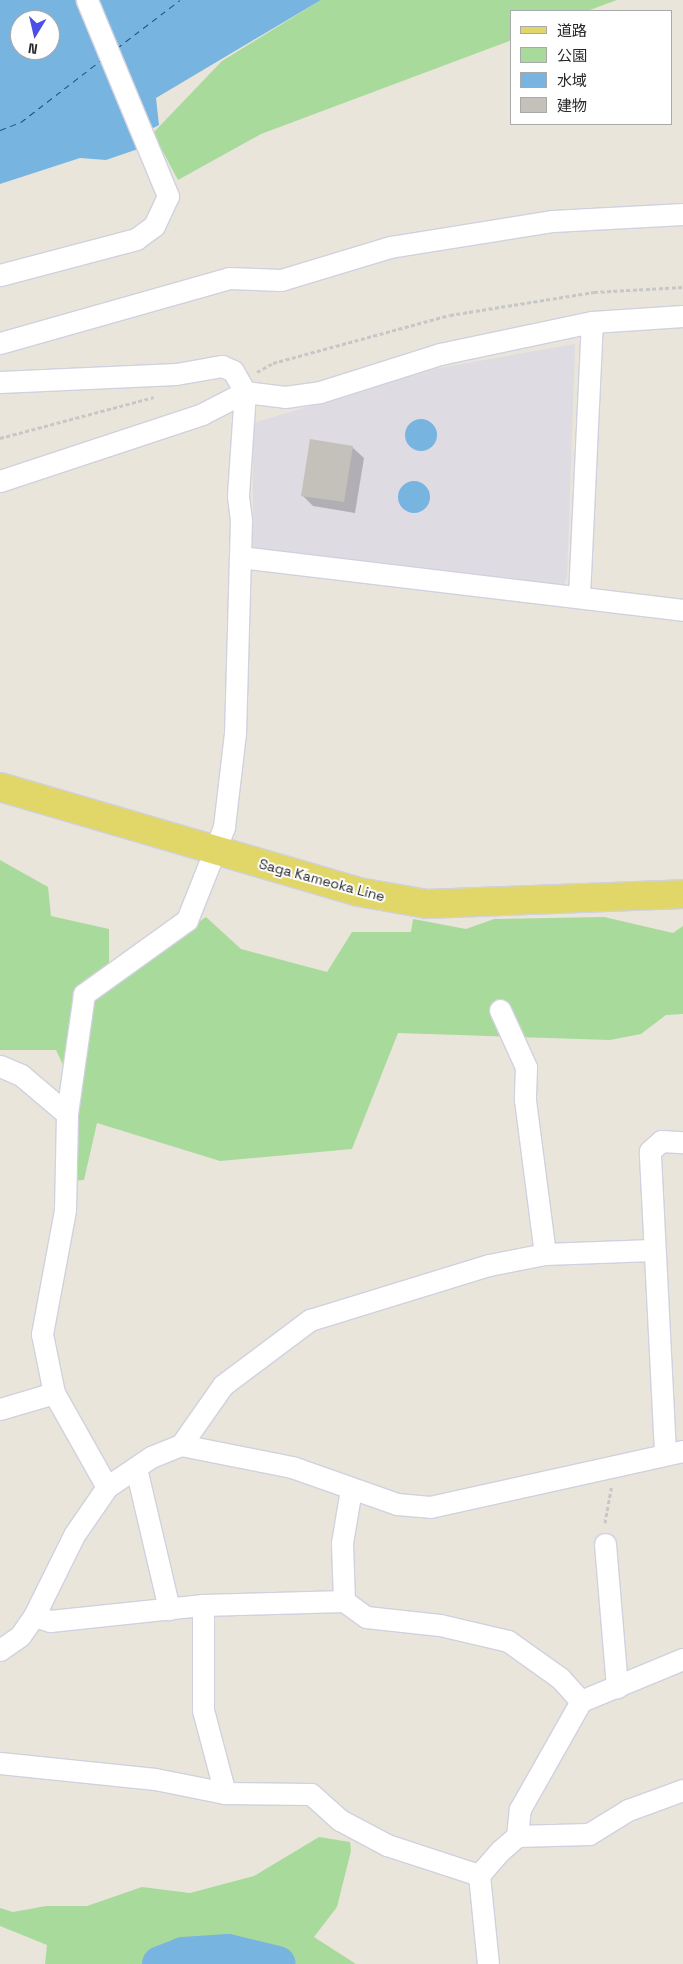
<!DOCTYPE html>
<meta charset="utf-8">
<style>
body{margin:0}
#map{position:relative;width:683px;height:1964px;overflow:hidden;background:#e9e5db;font-family:"Space Grotesk","Noto Sans JP",sans-serif}
div>[style]{position:absolute}
.industrial>*{inset:0;background:#dedbe2}
.green>*{inset:0;background:#a8da9c}
.water>*{inset:0;background:#78b4e0}
.round{border-radius:50%}
.shadow>*{inset:0;background:#0003}
.river>*{height:36px;margin:-18px;padding:0 18px;transform-origin:18px;border-radius:18px;background:#78b4e0}
.ferry>*{height:1px;margin-top:-0.5px;transform-origin:0;background:repeating-linear-gradient(90deg,#1b5288 0 6px,transparent 0 11px)}
.building>*{inset:0;background:#c4c1ba}
.path>*{height:3px;margin-top:-1.5px;transform-origin:0;background:repeating-linear-gradient(90deg,#c7c7c7 0 4px,transparent 0 6.5px)}
.roads{filter:drop-shadow(1px 0 #d0d1df) drop-shadow(-1px 0 #d0d1df) drop-shadow(0 1px #d0d1df) drop-shadow(0 -1px #d0d1df)}
.minor>*{height:21px;margin:-10.5px;padding:0 10.5px;transform-origin:10.5px;border-radius:10.5px;background:#fff}
.major>*{height:28px;margin:-14px;padding:0 14px;transform-origin:14px;border-radius:14px;background:#e1d768}
span{translate:-50% -50%;white-space:nowrap;text-align:center;line-height:1.15;-webkit-text-stroke:4px #fff;paint-order:stroke}
.street-label{font-size:14px;color:#282828}
.legend{position:absolute;left:510px;top:10px;width:162px;height:115px;box-sizing:border-box;background:#fff;border:1px solid #a9a9a9;margin:0;padding:6px 9px;list-style:none;font-size:15px;color:#282828}
.legend li{display:flex;align-items:center;gap:10px;height:25px}
.legend b{width:25px;border:1px solid #a9a9a9}
.north{position:absolute;left:10px;top:10px;width:50px;height:50px;box-sizing:border-box;background:#fff;border:1px solid #a9a9a9;border-radius:50%;rotate:189deg;font-size:14px;font-weight:700;line-height:20px;text-align:center;color:#282828}
.north::after{content:'';display:block;margin:auto;width:18px;height:22px;background:#4b4fe6;clip-path:polygon(50% 0,100% 100%,50% 72%,0 100%)}
</style>
<div id="map">
<div class="industrial">
<div style="clip-path:polygon(575px 344px,567px 577px,562px 588px,253px 552px,253px 423px,439px 368px)"></div>
</div>
<div class="green">
<div style="clip-path:polygon(321px 0,617px 0,587px 11px,512px 11px,512px 40px,261px 134px,178px 180px,153px 133px,222px 61px)"></div>
<div style="clip-path:polygon(0 860px,48px 887px,51px 916px,109px 929px,109px 983px,206px 917px,241px 949px,327px 972px,352px 932px,411px 932px,413px 919px,466px 929px,494px 919px,604px 917px,673px 933px,683px 926px,683px 1014px,666px 1015px,641px 1034px,610px 1040px,398px 1033px,352px 1149px,220px 1161px,97px 1123px,84px 1180px,71px 1181px,78px 1096px,56px 1050px,0 1050px)"></div>
<div style="clip-path:polygon(319px 1837px,350px 1842px,351px 1851px,337px 1907px,314px 1937px,356px 1964px,260px 1964px,259px 1945px,252px 1941px,150px 1964px,45px 1964px,47px 1945px,0 1926px,0 1908px,13px 1912px,46px 1906px,87px 1906px,142px 1887px,190px 1893px,254px 1876px)"></div>
</div>
<div class="water">
<div style="clip-path:polygon(evenodd,0 0,321px 0,156px 98px,159px 125px,138px 136px,138px 149px,106px 160px,80px 158px,0 184px,0 0,20px 20px,50px 20px,50px 50px,20px 50px,20px 20px)"></div>
<div class="round" style="left:405px;top:419px;width:32px;height:32px"></div>
<div class="round" style="left:398px;top:481px;width:32px;height:32px"></div>
</div>
<div class="shadow">
<div style="clip-path:polygon(352px 447px,364px 458px,355px 513px,313px 506px,302px 495px)"></div>
</div>
<div class="river">
<div style="left:160px;top:1964px;width:25px;rotate:-21deg"></div>
<div style="left:183px;top:1955px;width:45px;rotate:-3.8deg"></div>
<div style="left:228px;top:1952px;width:51px;rotate:13.5deg"></div>
</div>
<div class="ferry">
<div style="left:117px;top:48px;width:79px;rotate:-37.3deg"></div>
<div style="left:0;top:130px;width:22px;rotate:-21deg"></div>
<div style="left:21px;top:122px;width:100px;rotate:-37.7deg"></div>
</div>
<div class="building">
<div style="clip-path:polygon(310px 439px,353px 446px,344px 502px,301px 496px)"></div>
</div>
<div class="path">
<div style="left:257px;top:372px;width:18px;rotate:-29deg"></div>
<div style="left:273px;top:363px;width:183px;rotate:-15.2deg"></div>
<div style="left:450px;top:315px;width:146px;rotate:-9.1deg"></div>
<div style="left:594px;top:292px;width:89px;rotate:-3.2deg"></div>
<div style="left:0;top:438px;width:159px;rotate:-14.9deg"></div>
<div style="left:605px;top:1523px;width:36px;rotate:-80deg"></div>
</div>
<div class="roads">
<div class="minor">
<div style="left:0;top:275px;width:141px;rotate:-14.8deg"></div>
<div style="left:136px;top:239px;width:22px;rotate:-36deg"></div>
<div style="left:154px;top:226px;width:33px;rotate:-65deg"></div>
<div style="left:168px;top:196px;width:212px;rotate:-112.5deg"></div>
<div style="left:0;top:343px;width:238px;rotate:-15.8deg"></div>
<div style="left:229px;top:278px;width:52px;rotate:2.2deg"></div>
<div style="left:281px;top:280px;width:114px;rotate:-16.8deg"></div>
<div style="left:390px;top:247px;width:165px;rotate:-9.1deg"></div>
<div style="left:553px;top:221px;width:130px;rotate:-3.1deg"></div>
<div style="left:0;top:382px;width:176px;rotate:-2.6deg"></div>
<div style="left:176px;top:374px;width:47px;rotate:-9.9deg"></div>
<div style="left:222px;top:366px;width:12px;rotate:24deg"></div>
<div style="left:233px;top:371px;width:24px;rotate:60deg"></div>
<div style="left:245px;top:392px;width:104px;rotate:93.9deg"></div>
<div style="left:238px;top:496px;width:24px;rotate:83deg"></div>
<div style="left:241px;top:520px;width:213px;rotate:91.6deg"></div>
<div style="left:235px;top:733px;width:95px;rotate:96.7deg"></div>
<div style="left:224px;top:827px;width:100px;rotate:111.7deg"></div>
<div style="left:187px;top:920px;width:127px;rotate:144.3deg"></div>
<div style="left:84px;top:994px;width:121px;rotate:98.1deg"></div>
<div style="left:0;top:481px;width:213px;rotate:-18.3deg"></div>
<div style="left:202px;top:414px;width:48px;rotate:-27.1deg"></div>
<div style="left:245px;top:392px;width:40px;rotate:7.1deg"></div>
<div style="left:285px;top:397px;width:35px;rotate:-8deg"></div>
<div style="left:320px;top:392px;width:126px;rotate:-17.6deg"></div>
<div style="left:440px;top:354px;width:155px;rotate:-11.9deg"></div>
<div style="left:592px;top:322px;width:91px;rotate:-3.8deg"></div>
<div style="left:240px;top:557px;width:446px;rotate:6.8deg"></div>
<div style="left:579px;top:596px;width:274px;rotate:-87.3deg"></div>
<div style="left:500px;top:1010px;width:63px;rotate:65.5deg"></div>
<div style="left:526px;top:1067px;width:33px;rotate:92deg"></div>
<div style="left:525px;top:1100px;width:155px;rotate:82.6deg"></div>
<div style="left:0;top:1066px;width:23px;rotate:23deg"></div>
<div style="left:21px;top:1075px;width:60px;rotate:40.3deg"></div>
<div style="left:67px;top:1114px;width:96px;rotate:91.2deg"></div>
<div style="left:65px;top:1210px;width:126px;rotate:100.5deg"></div>
<div style="left:42px;top:1334px;width:60px;rotate:78.5deg"></div>
<div style="left:54px;top:1393px;width:108px;rotate:60.6deg"></div>
<div style="left:0;top:1409px;width:56px;rotate:-16.5deg"></div>
<div style="left:181px;top:1445px;width:73px;rotate:-55deg"></div>
<div style="left:223px;top:1385px;width:109px;rotate:-36.8deg"></div>
<div style="left:310px;top:1320px;width:187px;rotate:-17.1deg"></div>
<div style="left:489px;top:1265px;width:57px;rotate:-11.1deg"></div>
<div style="left:545px;top:1254px;width:107px;rotate:-2.1deg"></div>
<div style="left:665px;top:1452px;width:301px;rotate:-92.9deg"></div>
<div style="left:650px;top:1151px;width:15px;rotate:-42deg"></div>
<div style="left:661px;top:1141px;width:22px;rotate:3deg"></div>
<div style="left:136px;top:1468px;width:145px;rotate:76.8deg"></div>
<div style="left:605px;top:1544px;width:144px;rotate:85.2deg"></div>
<div style="left:344px;top:1601px;width:58px;rotate:-92deg"></div>
<div style="left:342px;top:1543px;width:55px;rotate:-80.5deg"></div>
<div style="left:203px;top:1605px;width:105px;rotate:90deg"></div>
<div style="left:203px;top:1710px;width:86px;rotate:75.2deg"></div>
<div style="left:34px;top:1616px;width:17px;rotate:17deg"></div>
<div style="left:50px;top:1621px;width:154px;rotate:-6deg"></div>
<div style="left:203px;top:1605px;width:141px;rotate:-1.6deg"></div>
<div style="left:344px;top:1601px;width:27px;rotate:36deg"></div>
<div style="left:366px;top:1617px;width:74px;rotate:6.2deg"></div>
<div style="left:440px;top:1625px;width:70px;rotate:13.2deg"></div>
<div style="left:508px;top:1641px;width:64px;rotate:35.4deg"></div>
<div style="left:560px;top:1678px;width:31px;rotate:48deg"></div>
<div style="left:581px;top:1701px;width:110px;rotate:-22.4deg"></div>
<div style="left:0;top:1650px;width:24px;rotate:-35deg"></div>
<div style="left:20px;top:1636px;width:24px;rotate:-55deg"></div>
<div style="left:34px;top:1616px;width:90px;rotate:-63.7deg"></div>
<div style="left:74px;top:1535px;width:58px;rotate:-55.5deg"></div>
<div style="left:107px;top:1487px;width:53px;rotate:-34.3deg"></div>
<div style="left:151px;top:1457px;width:32px;rotate:-22deg"></div>
<div style="left:181px;top:1445px;width:113px;rotate:11.2deg"></div>
<div style="left:292px;top:1467px;width:111px;rotate:19.4deg"></div>
<div style="left:397px;top:1504px;width:33px;rotate:5deg"></div>
<div style="left:430px;top:1507px;width:259px;rotate:-12.5deg"></div>
<div style="left:0;top:1763px;width:156px;rotate:5.9deg"></div>
<div style="left:155px;top:1779px;width:71px;rotate:11.3deg"></div>
<div style="left:225px;top:1793px;width:86px;rotate:0.7deg"></div>
<div style="left:311px;top:1794px;width:39px;rotate:42deg"></div>
<div style="left:340px;top:1820px;width:53px;rotate:28deg"></div>
<div style="left:387px;top:1845px;width:97px;rotate:18.1deg"></div>
<div style="left:517px;top:1836px;width:27px;rotate:-84deg"></div>
<div style="left:520px;top:1809px;width:124px;rotate:-60.5deg"></div>
<div style="left:488px;top:1964px;width:89px;rotate:-95.8deg"></div>
<div style="left:479px;top:1875px;width:32px;rotate:-49deg"></div>
<div style="left:500px;top:1851px;width:23px;rotate:-41deg"></div>
<div style="left:517px;top:1836px;width:72px;rotate:-1.6deg"></div>
<div style="left:589px;top:1834px;width:46px;rotate:-31.6deg"></div>
<div style="left:628px;top:1810px;width:59px;rotate:-20deg"></div>
</div>
<div class="major">
<div style="left:0;top:787px;width:374px;rotate:16.3deg"></div>
<div style="left:359px;top:892px;width:69px;rotate:10deg"></div>
<div style="left:427px;top:904px;width:256px;rotate:-2.2deg"></div>
</div>
</div>
<div class="street-label">
<span style="left:322px;top:880px;rotate:15deg">Saga Kameoka Line</span>
</div>
<ul class="legend">
<li><b style="height:6px;background:#e1d768"></b>道路</li>
<li><b style="height:14px;background:#a8da9c"></b>公園</li>
<li><b style="height:14px;background:#78b4e0"></b>水域</li>
<li><b style="height:14px;background:#c4c1ba"></b>建物</li>
</ul>
<div class="north">N</div>
</div>
